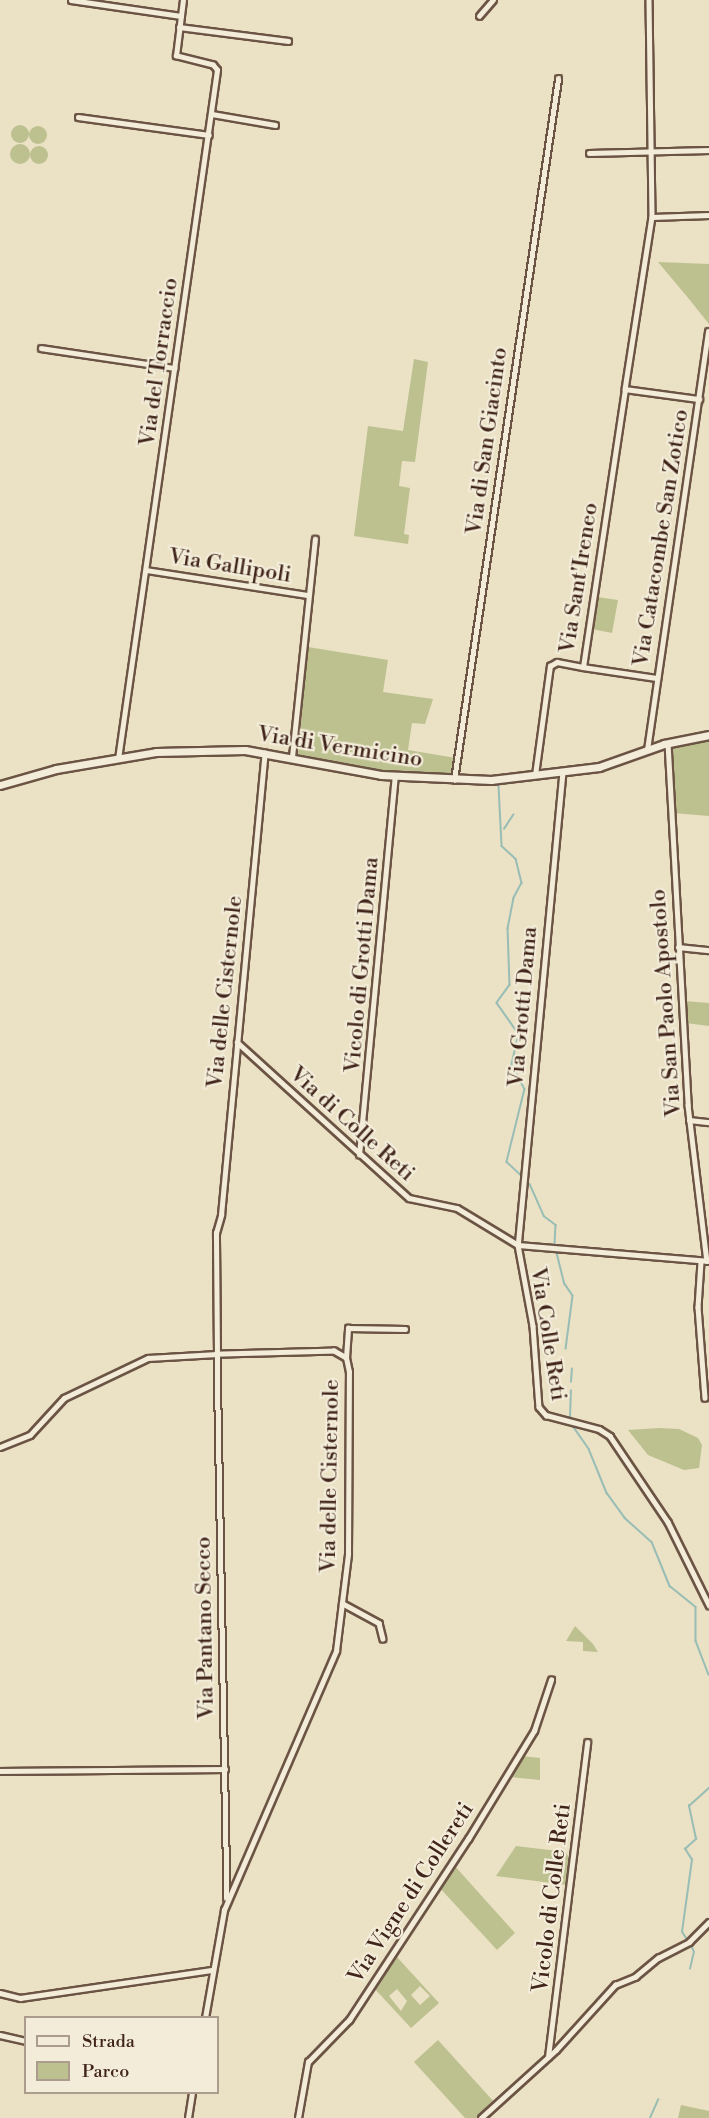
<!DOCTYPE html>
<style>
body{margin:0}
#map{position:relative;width:709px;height:2118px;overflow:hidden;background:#ebe1c4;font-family:"Libre Bodoni",serif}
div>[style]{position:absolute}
.green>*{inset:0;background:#bdc190}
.round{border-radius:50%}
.stream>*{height:1.5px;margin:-0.75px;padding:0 0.75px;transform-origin:0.75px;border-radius:0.75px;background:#98bdb5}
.roads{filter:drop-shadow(2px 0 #6c5444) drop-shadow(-2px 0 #6c5444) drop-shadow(0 2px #6c5444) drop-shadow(0 -2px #6c5444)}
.minor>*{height:4.5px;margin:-2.25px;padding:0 2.25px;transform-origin:2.25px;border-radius:2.25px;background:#f2ecd9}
.secondary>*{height:7px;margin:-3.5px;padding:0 3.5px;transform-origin:3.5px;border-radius:3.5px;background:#f2ecd9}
span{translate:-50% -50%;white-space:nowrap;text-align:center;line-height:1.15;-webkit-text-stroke:4.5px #f2ecd9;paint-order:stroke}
.street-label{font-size:22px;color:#41251a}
.legend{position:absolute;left:24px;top:2016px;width:195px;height:78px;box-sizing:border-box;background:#f2ecd9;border:2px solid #ab9c8d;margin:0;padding:8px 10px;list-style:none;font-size:18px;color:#41251a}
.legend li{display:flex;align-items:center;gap:12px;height:30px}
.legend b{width:30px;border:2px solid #ab9c8d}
</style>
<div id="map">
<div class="green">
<div class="round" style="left:11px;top:125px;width:18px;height:18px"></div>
<div class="round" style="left:29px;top:126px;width:18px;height:18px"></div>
<div class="round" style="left:10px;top:144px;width:20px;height:20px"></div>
<div class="round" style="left:30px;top:146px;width:18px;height:18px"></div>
<div style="clip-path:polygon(658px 262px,709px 264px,709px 324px,689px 299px)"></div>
<div style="clip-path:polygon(414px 359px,428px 362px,415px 462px,402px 461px,399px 486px,410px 488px,404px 534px,409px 535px,408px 544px,354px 536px,368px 426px,403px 431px)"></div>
<div style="clip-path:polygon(597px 597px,618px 600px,612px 633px,592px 629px)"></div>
<div style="clip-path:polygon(308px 647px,388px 660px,383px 692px,433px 699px,425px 724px,412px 723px,408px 750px,456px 758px,451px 776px,384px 773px,298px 754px)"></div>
<div style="clip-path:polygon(709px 739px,709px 816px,673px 813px,669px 759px,675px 743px)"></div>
<div style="clip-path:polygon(684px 1001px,709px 1003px,709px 1026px,686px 1023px)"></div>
<div style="clip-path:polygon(659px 1428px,679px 1429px,698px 1438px,702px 1445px,699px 1468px,684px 1470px,648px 1455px,628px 1430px)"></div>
<div style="clip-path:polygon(575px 1626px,593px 1644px,598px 1652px,583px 1651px,583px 1642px,566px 1641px)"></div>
<div style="clip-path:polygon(521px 1756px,540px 1758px,540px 1780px,510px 1777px)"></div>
<div style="clip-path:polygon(516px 1846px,566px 1852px,570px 1860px,568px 1885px,496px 1876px)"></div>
<div style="clip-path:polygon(453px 1864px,515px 1933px,497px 1950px,438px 1886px)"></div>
<div style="clip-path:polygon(evenodd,391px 1956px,396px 1956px,439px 2003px,411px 2028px,373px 1987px,391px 1956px,420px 1986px,430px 1996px,420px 2005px,411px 1995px,420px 1986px,391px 1956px,397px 1989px,407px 2001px,401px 2011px,389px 1996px,397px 1989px)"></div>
<div style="clip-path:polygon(438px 2040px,495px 2103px,478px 2118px,465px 2118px,414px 2062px)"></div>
<div style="clip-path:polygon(681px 2105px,709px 2111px,709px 2118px,678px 2118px)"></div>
</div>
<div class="stream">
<div style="left:499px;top:786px;width:60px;rotate:87.1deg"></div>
<div style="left:502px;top:846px;width:19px;rotate:43deg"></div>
<div style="left:516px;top:859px;width:25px;rotate:76deg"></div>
<div style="left:522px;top:883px;width:17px;rotate:118deg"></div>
<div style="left:514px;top:898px;width:31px;rotate:101deg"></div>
<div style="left:508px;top:928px;width:57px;rotate:88deg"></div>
<div style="left:510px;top:985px;width:22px;rotate:126deg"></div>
<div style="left:497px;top:1003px;width:38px;rotate:55deg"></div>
<div style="left:519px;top:1034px;width:32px;rotate:103deg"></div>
<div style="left:512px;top:1065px;width:27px;rotate:62deg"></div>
<div style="left:525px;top:1089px;width:75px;rotate:103.9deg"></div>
<div style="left:507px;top:1162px;width:19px;rotate:43deg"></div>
<div style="left:504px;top:829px;width:17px;rotate:-57deg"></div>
<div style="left:530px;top:1184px;width:35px;rotate:66deg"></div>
<div style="left:544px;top:1216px;width:15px;rotate:37deg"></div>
<div style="left:556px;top:1225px;width:19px;rotate:93deg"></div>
<div style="left:557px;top:1253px;width:32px;rotate:76deg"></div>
<div style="left:565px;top:1284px;width:14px;rotate:56deg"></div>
<div style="left:573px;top:1296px;width:53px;rotate:97.5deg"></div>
<div style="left:571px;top:1382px;width:13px;rotate:-86deg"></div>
<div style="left:570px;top:1417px;width:26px;rotate:-88deg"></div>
<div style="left:573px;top:1426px;width:28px;rotate:55deg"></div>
<div style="left:589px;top:1449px;width:48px;rotate:67.8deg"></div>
<div style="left:607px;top:1493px;width:31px;rotate:54deg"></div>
<div style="left:625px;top:1518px;width:36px;rotate:42deg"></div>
<div style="left:652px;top:1542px;width:48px;rotate:67.8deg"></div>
<div style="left:670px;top:1586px;width:33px;rotate:39deg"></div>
<div style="left:696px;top:1607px;width:34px;rotate:90deg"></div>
<div style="left:696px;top:1641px;width:36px;rotate:69deg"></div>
<div style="left:687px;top:1940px;width:9px;rotate:-122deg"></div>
<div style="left:682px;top:1932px;width:73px;rotate:-82.1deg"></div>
<div style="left:692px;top:1860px;width:13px;rotate:-122deg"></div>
<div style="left:685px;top:1849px;width:15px;rotate:-42deg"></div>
<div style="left:696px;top:1839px;width:34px;rotate:-102deg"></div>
<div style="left:689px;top:1806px;width:27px;rotate:-42deg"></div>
<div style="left:690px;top:1969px;width:17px;rotate:-77deg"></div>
<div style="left:694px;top:1952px;width:7px;rotate:-117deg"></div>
<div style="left:650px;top:2118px;width:20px;rotate:-66deg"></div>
</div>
<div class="roads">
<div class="minor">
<div style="left:71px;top:0;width:111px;rotate:8.3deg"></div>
<div style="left:649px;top:0;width:217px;rotate:89.2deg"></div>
<div style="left:652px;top:217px;width:174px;rotate:98.9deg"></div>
<div style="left:625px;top:389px;width:75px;rotate:7.7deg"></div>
<div style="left:479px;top:16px;width:21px;rotate:-49deg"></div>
<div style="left:179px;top:27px;width:110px;rotate:7.3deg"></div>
<div style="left:212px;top:114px;width:64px;rotate:9.9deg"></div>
<div style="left:78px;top:117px;width:132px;rotate:7.8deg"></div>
<div style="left:589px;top:153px;width:120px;rotate:-1.4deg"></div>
<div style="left:652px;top:217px;width:57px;rotate:-2deg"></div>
<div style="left:41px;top:348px;width:135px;rotate:8.5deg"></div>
<div style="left:146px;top:570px;width:164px;rotate:8.8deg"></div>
<div style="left:583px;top:667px;width:75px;rotate:8.5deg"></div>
<div style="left:668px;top:743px;width:363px;rotate:86.8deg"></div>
<div style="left:688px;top:1105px;width:157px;rotate:83.1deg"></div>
<div style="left:647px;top:750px;width:423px;rotate:-81.7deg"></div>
<div style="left:292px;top:757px;width:219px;rotate:-84deg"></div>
<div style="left:118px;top:759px;width:696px;rotate:-81.82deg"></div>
<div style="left:217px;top:70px;width:6px;rotate:-129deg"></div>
<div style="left:213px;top:65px;width:38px;rotate:-166deg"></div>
<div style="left:176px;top:56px;width:56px;rotate:-82.9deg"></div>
<div style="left:563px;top:772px;width:475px;rotate:95.4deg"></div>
<div style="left:518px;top:1245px;width:82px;rotate:79.5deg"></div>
<div style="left:533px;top:1326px;width:81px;rotate:85.8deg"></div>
<div style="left:539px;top:1407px;width:11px;rotate:49deg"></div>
<div style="left:546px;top:1415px;width:55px;rotate:14.8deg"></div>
<div style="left:599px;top:1429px;width:13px;rotate:32deg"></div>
<div style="left:610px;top:1436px;width:104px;rotate:56deg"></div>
<div style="left:668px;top:1522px;width:93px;rotate:63.7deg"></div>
<div style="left:535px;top:775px;width:110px;rotate:-82.2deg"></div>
<div style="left:550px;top:666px;width:8px;rotate:-30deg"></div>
<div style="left:557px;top:662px;width:26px;rotate:11deg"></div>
<div style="left:583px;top:667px;width:281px;rotate:-81.4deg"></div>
<div style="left:454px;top:780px;width:709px;rotate:-81.56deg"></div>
<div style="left:678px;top:947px;width:31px;rotate:6deg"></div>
<div style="left:237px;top:1042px;width:232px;rotate:42.2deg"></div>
<div style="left:409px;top:1198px;width:49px;rotate:11.8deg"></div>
<div style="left:457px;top:1208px;width:71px;rotate:31.2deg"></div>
<div style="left:518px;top:1245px;width:192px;rotate:4.8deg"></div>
<div style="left:689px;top:1120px;width:20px;rotate:6deg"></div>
<div style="left:359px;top:1155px;width:380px;rotate:-84.6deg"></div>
<div style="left:701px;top:1262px;width:45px;rotate:93.8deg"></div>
<div style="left:698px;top:1307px;width:91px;rotate:85.6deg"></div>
<div style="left:346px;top:1358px;width:30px;rotate:-86deg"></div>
<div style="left:348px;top:1328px;width:57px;rotate:1deg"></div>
<div style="left:0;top:1447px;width:32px;rotate:-22deg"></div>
<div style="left:30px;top:1435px;width:50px;rotate:-47.4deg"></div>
<div style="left:64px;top:1398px;width:93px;rotate:-25.5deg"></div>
<div style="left:148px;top:1358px;width:69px;rotate:-3.3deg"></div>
<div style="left:217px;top:1354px;width:544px;rotate:88.95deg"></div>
<div style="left:342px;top:1603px;width:42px;rotate:28.4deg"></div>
<div style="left:379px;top:1623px;width:16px;rotate:76deg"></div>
<div style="left:0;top:1771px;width:225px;rotate:-0.5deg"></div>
<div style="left:0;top:1993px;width:21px;rotate:14deg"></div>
<div style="left:20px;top:1998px;width:195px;rotate:-8.3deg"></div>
<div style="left:205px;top:2018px;width:110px;rotate:-80deg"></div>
<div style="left:224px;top:1910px;width:282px;rotate:-66.6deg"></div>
<div style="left:336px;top:1651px;width:98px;rotate:-82.9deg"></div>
<div style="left:348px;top:1554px;width:182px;rotate:-89.7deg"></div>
<div style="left:349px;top:1372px;width:14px;rotate:-102deg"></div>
<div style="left:346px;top:1358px;width:14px;rotate:-150deg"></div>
<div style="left:334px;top:1351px;width:117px;rotate:178.5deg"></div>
<div style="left:217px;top:1354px;width:121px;rotate:-90.5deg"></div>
<div style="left:216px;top:1233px;width:19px;rotate:-74deg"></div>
<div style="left:221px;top:1215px;width:464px;rotate:-84.6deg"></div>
<div style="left:0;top:2035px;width:27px;rotate:13deg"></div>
<div style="left:548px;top:2057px;width:317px;rotate:-82.9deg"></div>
<div style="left:188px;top:2118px;width:26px;rotate:-81deg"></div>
<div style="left:298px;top:2118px;width:57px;rotate:-79.9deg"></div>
<div style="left:308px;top:2062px;width:59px;rotate:-45.7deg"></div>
<div style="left:349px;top:2020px;width:217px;rotate:-56.7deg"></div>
<div style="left:468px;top:1839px;width:127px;rotate:-58.6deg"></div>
<div style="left:534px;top:1731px;width:54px;rotate:-71.6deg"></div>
<div style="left:481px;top:2118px;width:101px;rotate:-42.2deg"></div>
<div style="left:556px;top:2050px;width:88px;rotate:-47.8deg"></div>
<div style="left:615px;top:1985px;width:22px;rotate:-22deg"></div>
<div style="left:635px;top:1977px;width:30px;rotate:-40deg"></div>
<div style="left:658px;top:1958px;width:35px;rotate:-27deg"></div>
<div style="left:689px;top:1942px;width:28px;rotate:-45deg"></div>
</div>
<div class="secondary">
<div style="left:0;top:785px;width:58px;rotate:-15.9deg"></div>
<div style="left:56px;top:769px;width:101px;rotate:-9.6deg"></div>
<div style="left:156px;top:752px;width:89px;rotate:-1.3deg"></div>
<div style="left:245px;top:750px;width:138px;rotate:10.4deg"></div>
<div style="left:381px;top:775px;width:110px;rotate:2.6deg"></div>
<div style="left:491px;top:780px;width:109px;rotate:-6.9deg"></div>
<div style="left:599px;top:767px;width:69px;rotate:-19.5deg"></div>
<div style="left:664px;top:744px;width:46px;rotate:-11.3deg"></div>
</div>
</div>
<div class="street-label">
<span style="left:159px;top:362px;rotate:-82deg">Via del Torraccio</span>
<span style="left:487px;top:441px;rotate:-82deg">Via di San Giacinto</span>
<span style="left:661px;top:538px;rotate:-81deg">Via Catacombe San Zotico</span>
<span style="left:230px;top:566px;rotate:9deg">Via Gallipoli</span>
<span style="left:579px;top:578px;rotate:-81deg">Via Sant'Ireneo</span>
<span style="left:340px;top:747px;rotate:9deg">Via di Vermicino</span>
<span style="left:362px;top:965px;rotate:-85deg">Vicolo di Grotti Dama</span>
<span style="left:225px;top:992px;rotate:-84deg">Via delle Cisternole</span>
<span style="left:666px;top:1003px;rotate:-94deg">Via San Paolo Apostolo</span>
<span style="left:523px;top:1007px;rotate:-85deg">Via Grotti Dama</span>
<span style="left:352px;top:1124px;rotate:42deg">Via di Colle Reti</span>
<span style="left:548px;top:1334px;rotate:81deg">Via Colle Reti</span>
<span style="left:330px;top:1476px;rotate:-89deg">Via delle Cisternole</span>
<span style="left:205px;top:1628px;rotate:-91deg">Via Pantano Secco</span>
<span style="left:411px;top:1893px;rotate:-57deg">Via Vigne di Collereti</span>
<span style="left:552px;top:1898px;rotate:-83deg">Vicolo di Colle Reti</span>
</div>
<ul class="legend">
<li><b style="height:8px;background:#f2ecd9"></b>Strada</li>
<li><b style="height:16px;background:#bdc190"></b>Parco</li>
</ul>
</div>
